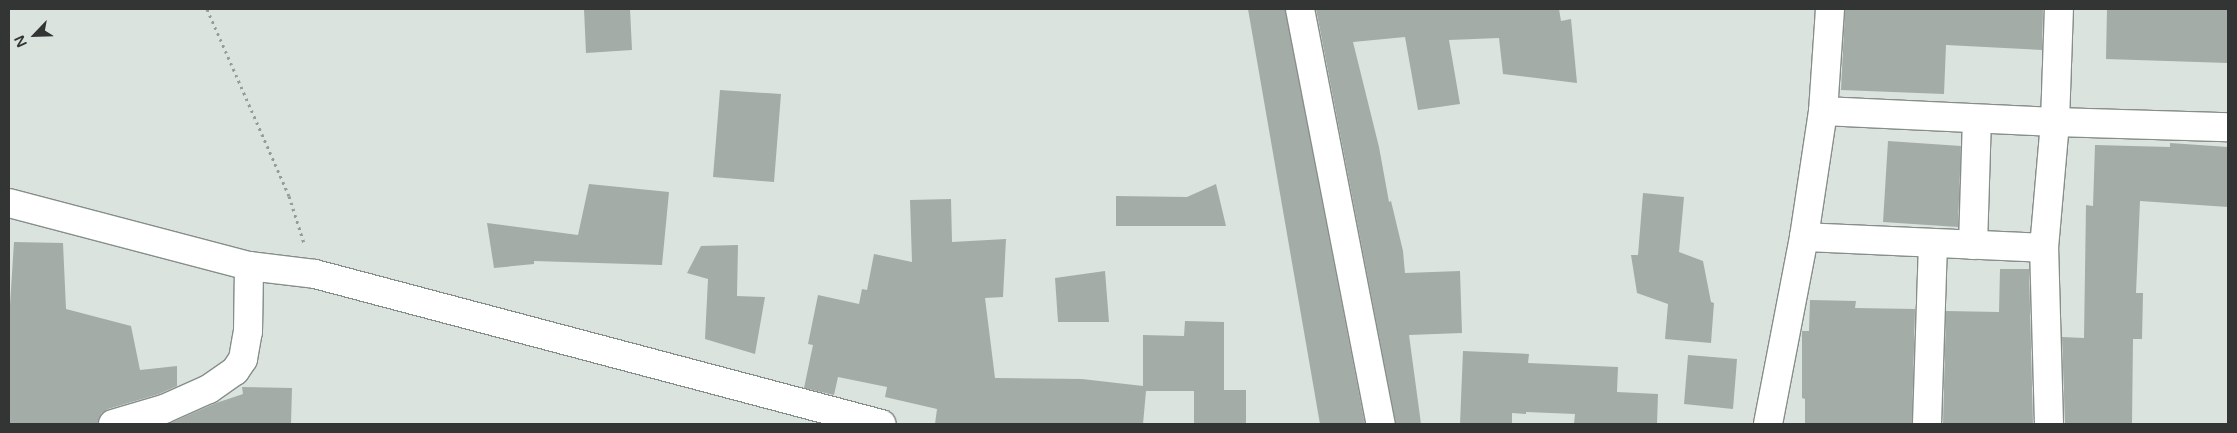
<!DOCTYPE html>
<style>
body{margin:0}
#map{position:relative;width:2237px;height:433px;overflow:hidden;background:#dae3de;font-family:"Varela Round",sans-serif}
div>[style]{position:absolute}
.building>*{inset:0;background:#a4aca7}
.path>*{height:3px;margin-top:-1.5px;transform-origin:0;background:repeating-linear-gradient(90deg,#969d99 0 2.5px,transparent 0 6.5px)}
.roads{filter:drop-shadow(1px 0 #868e89) drop-shadow(-1px 0 #868e89) drop-shadow(0 1px #868e89) drop-shadow(0 -1px #868e89)}
.minor>*{height:28px;margin:-14px;padding:0 14px;transform-origin:14px;border-radius:14px;background:#fff}
span{translate:-50% -50%;white-space:nowrap;text-align:center;line-height:1.15;-webkit-text-stroke:4.5px #dae3de;paint-order:stroke}
.frame{position:absolute;inset:0;border:10px solid #323533;pointer-events:none}
.north{position:absolute;left:10px;top:10px;width:50px;height:50px;-webkit-text-stroke:4px #dae3de;paint-order:stroke;rotate:246deg;font-size:14px;font-weight:700;line-height:20px;text-align:center;color:#323533}
.north::after{content:'';display:block;margin:auto;width:18px;height:22px;background:#323533;clip-path:polygon(50% 0,100% 100%,50% 72%,0 100%)}
</style>
<div id="map">
<div class="building">
<div style="clip-path:polygon(584px 9px,630px 9px,632px 50px,586px 53px)"></div>
<div style="clip-path:polygon(1248px 9px,1285px 9px,1365px 424px,1320px 424px)"></div>
<div style="clip-path:polygon(1316px 9px,1559px 9px,1561px 21px,1571px 19px,1577px 83px,1503px 74px,1499px 38px,1449px 40px,1460px 104px,1418px 110px,1405px 37px,1353px 42px,1379px 147px,1389px 202px,1391px 201px,1403px 251px,1405px 273px,1460px 271px,1462px 333px,1409px 335px,1421px 424px,1396px 424px)"></div>
<div style="clip-path:polygon(1845px 9px,2043px 9px,2042px 50px,1946px 45px,1944px 94px,1841px 90px)"></div>
<div style="clip-path:polygon(2107px 9px,2228px 9px,2228px 63px,2106px 59px)"></div>
<div style="clip-path:polygon(720px 90px,781px 94px,774px 182px,713px 177px)"></div>
<div style="clip-path:polygon(1888px 141px,1961px 146px,1958px 227px,1883px 222px)"></div>
<div style="clip-path:polygon(2170px 143px,2228px 147px,2228px 207px,2140px 201px,2136px 293px,2143px 293px,2142px 339px,2133px 339px,2132px 424px,2065px 424px,2062px 337px,2084px 338px,2086px 205px,2093px 206px,2095px 145px,2170px 147px)"></div>
<div style="clip-path:polygon(589px 184px,669px 192px,662px 265px,534px 261px,534px 264px,494px 268px,487px 223px,578px 235px)"></div>
<div style="clip-path:polygon(1216px 184px,1226px 226px,1116px 226px,1116px 196px,1187px 197px)"></div>
<div style="clip-path:polygon(1643px 193px,1684px 197px,1679px 252px,1703px 261px,1711px 302px,1714px 303px,1711px 343px,1665px 339px,1668px 304px,1637px 293px,1631px 255px,1638px 255px)"></div>
<div style="clip-path:polygon(951px 199px,952px 242px,1006px 239px,1003px 297px,985px 298px,995px 378px,1082px 379px,1143px 386px,1143px 335px,1184px 336px,1185px 321px,1224px 322px,1224px 390px,1246px 390px,1246px 424px,1194px 424px,1194px 391px,1146px 391px,1143px 424px,935px 424px,937px 409px,885px 397px,887px 387px,838px 377px,834px 395px,804px 388px,813px 345px,808px 344px,818px 295px,859px 304px,862px 289px,867px 290px,874px 254px,912px 262px,910px 200px)"></div>
<div style="clip-path:polygon(14px 242px,63px 243px,66px 309px,131px 326px,140px 370px,177px 366px,177px 386px,159px 394px,108px 409px,101px 414px,98px 424px,9px 424px,9px 321px)"></div>
<div style="clip-path:polygon(738px 245px,737px 296px,765px 297px,755px 354px,705px 339px,708px 279px,687px 273px,701px 246px)"></div>
<div style="clip-path:polygon(2000px 269px,2029px 269px,2033px 424px,1943px 424px,1946px 311px,1999px 312px)"></div>
<div style="clip-path:polygon(1105px 271px,1109px 322px,1058px 322px,1055px 278px)"></div>
<div style="clip-path:polygon(1810px 300px,1856px 301px,1855px 308px,1915px 309px,1912px 424px,1805px 424px,1805px 399px,1802px 398px,1802px 331px,1809px 331px)"></div>
<div style="clip-path:polygon(1463px 351px,1529px 354px,1528px 363px,1618px 367px,1617px 392px,1658px 394px,1657px 424px,1574px 424px,1575px 414px,1526px 412px,1526px 414px,1512px 413px,1512px 424px,1460px 424px)"></div>
<div style="clip-path:polygon(1688px 355px,1737px 359px,1733px 409px,1684px 404px)"></div>
<div style="clip-path:polygon(242px 387px,292px 388px,291px 424px,168px 424px,216px 403px,243px 394px)"></div>
</div>
<div class="path">
<div style="left:207px;top:9px;width:204px;rotate:66.3deg"></div>
<div style="left:289px;top:196px;width:49px;rotate:72.3deg"></div>
</div>
<div class="roads">
<div class="minor">
<div style="left:1300px;top:9px;width:423px;rotate:79deg"></div>
<div style="left:1830px;top:9px;width:102px;rotate:93.9deg"></div>
<div style="left:1823px;top:111px;width:232px;rotate:2.7deg"></div>
<div style="left:2055px;top:122px;width:173px;rotate:1.7deg"></div>
<div style="left:9px;top:203px;width:248px;rotate:14.7deg"></div>
<div style="left:249px;top:266px;width:66px;rotate:6.9deg"></div>
<div style="left:315px;top:274px;width:586px;rotate:14.84deg"></div>
<div style="left:1804px;top:237px;width:240px;rotate:2.6deg"></div>
<div style="left:1973px;top:245px;width:126px;rotate:-88.2deg"></div>
<div style="left:113px;top:424px;width:53px;rotate:-16.4deg"></div>
<div style="left:164px;top:409px;width:49px;rotate:-24deg"></div>
<div style="left:209px;top:389px;width:32px;rotate:-35deg"></div>
<div style="left:235px;top:371px;width:14px;rotate:-56deg"></div>
<div style="left:243px;top:359px;width:27px;rotate:-80deg"></div>
<div style="left:248px;top:332px;width:66px;rotate:-89.1deg"></div>
<div style="left:1768px;top:424px;width:190px;rotate:-79.1deg"></div>
<div style="left:1804px;top:237px;width:127px;rotate:-81.4deg"></div>
<div style="left:1927px;top:424px;width:180px;rotate:-88.1deg"></div>
<div style="left:2049px;top:424px;width:176px;rotate:-91.6deg"></div>
<div style="left:2044px;top:248px;width:126px;rotate:-85deg"></div>
<div style="left:2055px;top:122px;width:113px;rotate:-88deg"></div>
</div>
</div>
<div class="frame"></div>
<div class="north">N</div>
</div>
